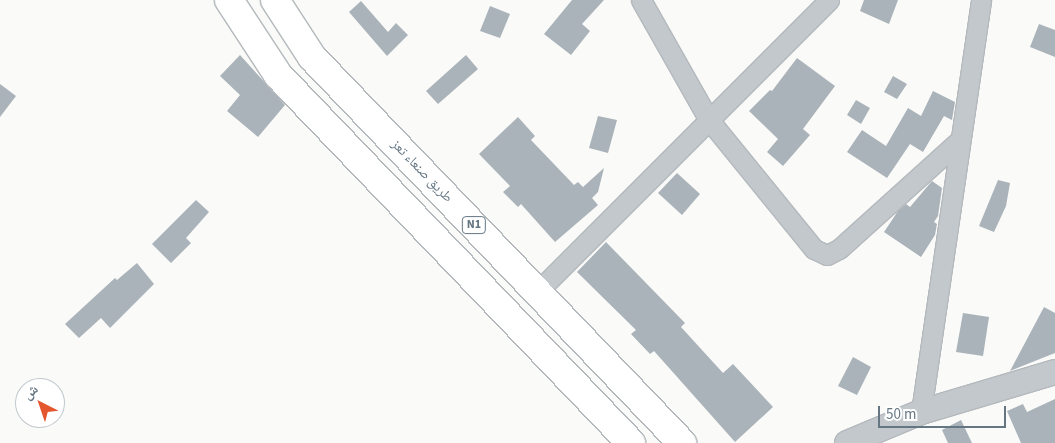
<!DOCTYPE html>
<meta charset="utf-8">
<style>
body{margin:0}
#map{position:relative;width:1055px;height:443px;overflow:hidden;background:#fafaf8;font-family:"Source Sans 3","Noto Naskh Arabic",sans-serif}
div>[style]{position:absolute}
.building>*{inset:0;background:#aab3b9}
.roads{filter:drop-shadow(1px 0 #b4b9bd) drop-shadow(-1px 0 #b4b9bd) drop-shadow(0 1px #b4b9bd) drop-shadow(0 -1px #b4b9bd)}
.minor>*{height:19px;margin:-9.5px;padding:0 9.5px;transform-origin:9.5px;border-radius:9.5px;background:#c3c8cc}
.tertiary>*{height:24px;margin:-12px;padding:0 12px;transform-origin:12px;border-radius:12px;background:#c3c8cc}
.trunk>*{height:28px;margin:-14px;padding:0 14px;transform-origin:14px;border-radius:14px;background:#fff}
span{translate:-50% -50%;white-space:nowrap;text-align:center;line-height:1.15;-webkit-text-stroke:5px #fff;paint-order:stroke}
.shield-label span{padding:1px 4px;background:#fff;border:1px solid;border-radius:4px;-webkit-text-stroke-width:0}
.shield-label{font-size:12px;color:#657683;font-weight:700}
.street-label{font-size:14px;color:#657683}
.north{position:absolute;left:15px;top:378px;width:50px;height:50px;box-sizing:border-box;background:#fff;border:1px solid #c1c8cd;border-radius:50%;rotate:319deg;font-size:14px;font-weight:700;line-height:20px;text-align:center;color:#657683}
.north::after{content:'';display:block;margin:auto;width:18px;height:22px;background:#e4572e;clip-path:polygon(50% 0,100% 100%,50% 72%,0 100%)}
.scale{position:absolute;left:878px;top:406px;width:128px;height:22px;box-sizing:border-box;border:2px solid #657683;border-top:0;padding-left:6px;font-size:15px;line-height:18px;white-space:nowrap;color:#657683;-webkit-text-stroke:4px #fff;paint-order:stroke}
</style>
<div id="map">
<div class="building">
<div style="clip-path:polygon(572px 0,604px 0,582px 24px,590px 31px,571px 55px,544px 34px)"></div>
<div style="clip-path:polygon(864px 0,898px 0,889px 24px,860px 11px)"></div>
<div style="clip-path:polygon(361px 1px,388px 32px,396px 23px,408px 35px,387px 56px,349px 12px)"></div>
<div style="clip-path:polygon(490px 6px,510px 14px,500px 38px,480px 31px)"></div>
<div style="clip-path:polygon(1039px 24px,1055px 30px,1055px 57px,1030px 47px)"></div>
<div style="clip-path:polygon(240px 55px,285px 105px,258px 137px,227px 111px,240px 95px,220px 76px)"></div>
<div style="clip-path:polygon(466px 55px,478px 69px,438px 104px,426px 91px)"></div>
<div style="clip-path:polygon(797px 58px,835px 86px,803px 129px,810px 135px,783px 166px,767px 152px,778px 139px,749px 111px,770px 90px,772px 91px)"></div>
<div style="clip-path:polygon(893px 76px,907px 84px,897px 99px,884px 92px)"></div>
<div style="clip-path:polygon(0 84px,16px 96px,0 117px)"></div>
<div style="clip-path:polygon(933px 91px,955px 102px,952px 120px,944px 116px,923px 152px,910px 144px,887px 178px,847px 152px,862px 130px,886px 146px,908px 108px,921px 116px)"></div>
<div style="clip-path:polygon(856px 100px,870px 108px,861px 124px,847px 115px)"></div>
<div style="clip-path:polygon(598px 116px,617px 120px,608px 153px,589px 148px)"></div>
<div style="clip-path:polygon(518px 117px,535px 136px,531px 140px,574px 185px,578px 182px,583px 187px,604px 168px,598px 192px,592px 198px,598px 205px,555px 242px,521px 204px,518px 207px,503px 192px,510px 186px,479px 154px)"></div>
<div style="clip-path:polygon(677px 173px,700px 194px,682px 215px,658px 193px)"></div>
<div style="clip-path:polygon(998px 180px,1010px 183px,1006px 206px,994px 232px,979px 226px)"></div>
<div style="clip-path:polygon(932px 181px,942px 188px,938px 216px,934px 222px,937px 224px,935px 235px,921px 257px,884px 232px,898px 211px,906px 204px,910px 207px)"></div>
<div style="clip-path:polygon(196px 200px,209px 212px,186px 238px,191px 243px,171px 263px,152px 244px)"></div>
<div style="clip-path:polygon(606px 242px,685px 323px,681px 327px,723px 373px,733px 364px,773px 407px,735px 442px,654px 351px,650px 354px,631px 334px,636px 330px,577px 272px)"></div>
<div style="clip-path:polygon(137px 263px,154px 284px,110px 328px,101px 318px,79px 338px,65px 324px,115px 278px,117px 280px)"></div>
<div style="clip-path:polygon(1044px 307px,1055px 313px,1055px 353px,1010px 371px)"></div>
<div style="clip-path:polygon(963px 313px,989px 317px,983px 356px,956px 352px)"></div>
<div style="clip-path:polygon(853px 357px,871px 367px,857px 395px,838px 386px)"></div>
<div style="clip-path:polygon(1055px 399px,1055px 443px,1021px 443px,1007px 411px,1023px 404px,1027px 412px)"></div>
<div style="clip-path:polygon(961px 420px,972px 443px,948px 443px,942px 430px)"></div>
</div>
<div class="roads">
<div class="minor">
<div style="left:641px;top:0;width:138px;rotate:60.5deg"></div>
<div style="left:709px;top:120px;width:166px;rotate:50.9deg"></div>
<div style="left:814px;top:249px;width:14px;rotate:25deg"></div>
<div style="left:827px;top:255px;width:13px;rotate:-27deg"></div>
<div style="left:839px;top:249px;width:163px;rotate:-42deg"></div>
<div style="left:537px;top:292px;width:413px;rotate:-45deg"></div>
<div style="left:921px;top:412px;width:416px;rotate:-81.7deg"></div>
</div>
<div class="tertiary">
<div style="left:847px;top:443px;width:80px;rotate:-22.7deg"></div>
<div style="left:921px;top:412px;width:140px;rotate:-16.6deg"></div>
</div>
<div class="trunk">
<div style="left:229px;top:0;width:90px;rotate:56.8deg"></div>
<div style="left:278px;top:75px;width:510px;rotate:46.19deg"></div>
<div style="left:275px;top:0;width:68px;rotate:57deg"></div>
<div style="left:312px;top:57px;width:535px;rotate:46.21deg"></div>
</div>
</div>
<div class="shield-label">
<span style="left:474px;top:225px">N1</span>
</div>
<div class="street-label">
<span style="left:422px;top:171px;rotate:46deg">طريق صنعاء تعز</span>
</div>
<div class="north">ش</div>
<div class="scale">50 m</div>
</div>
